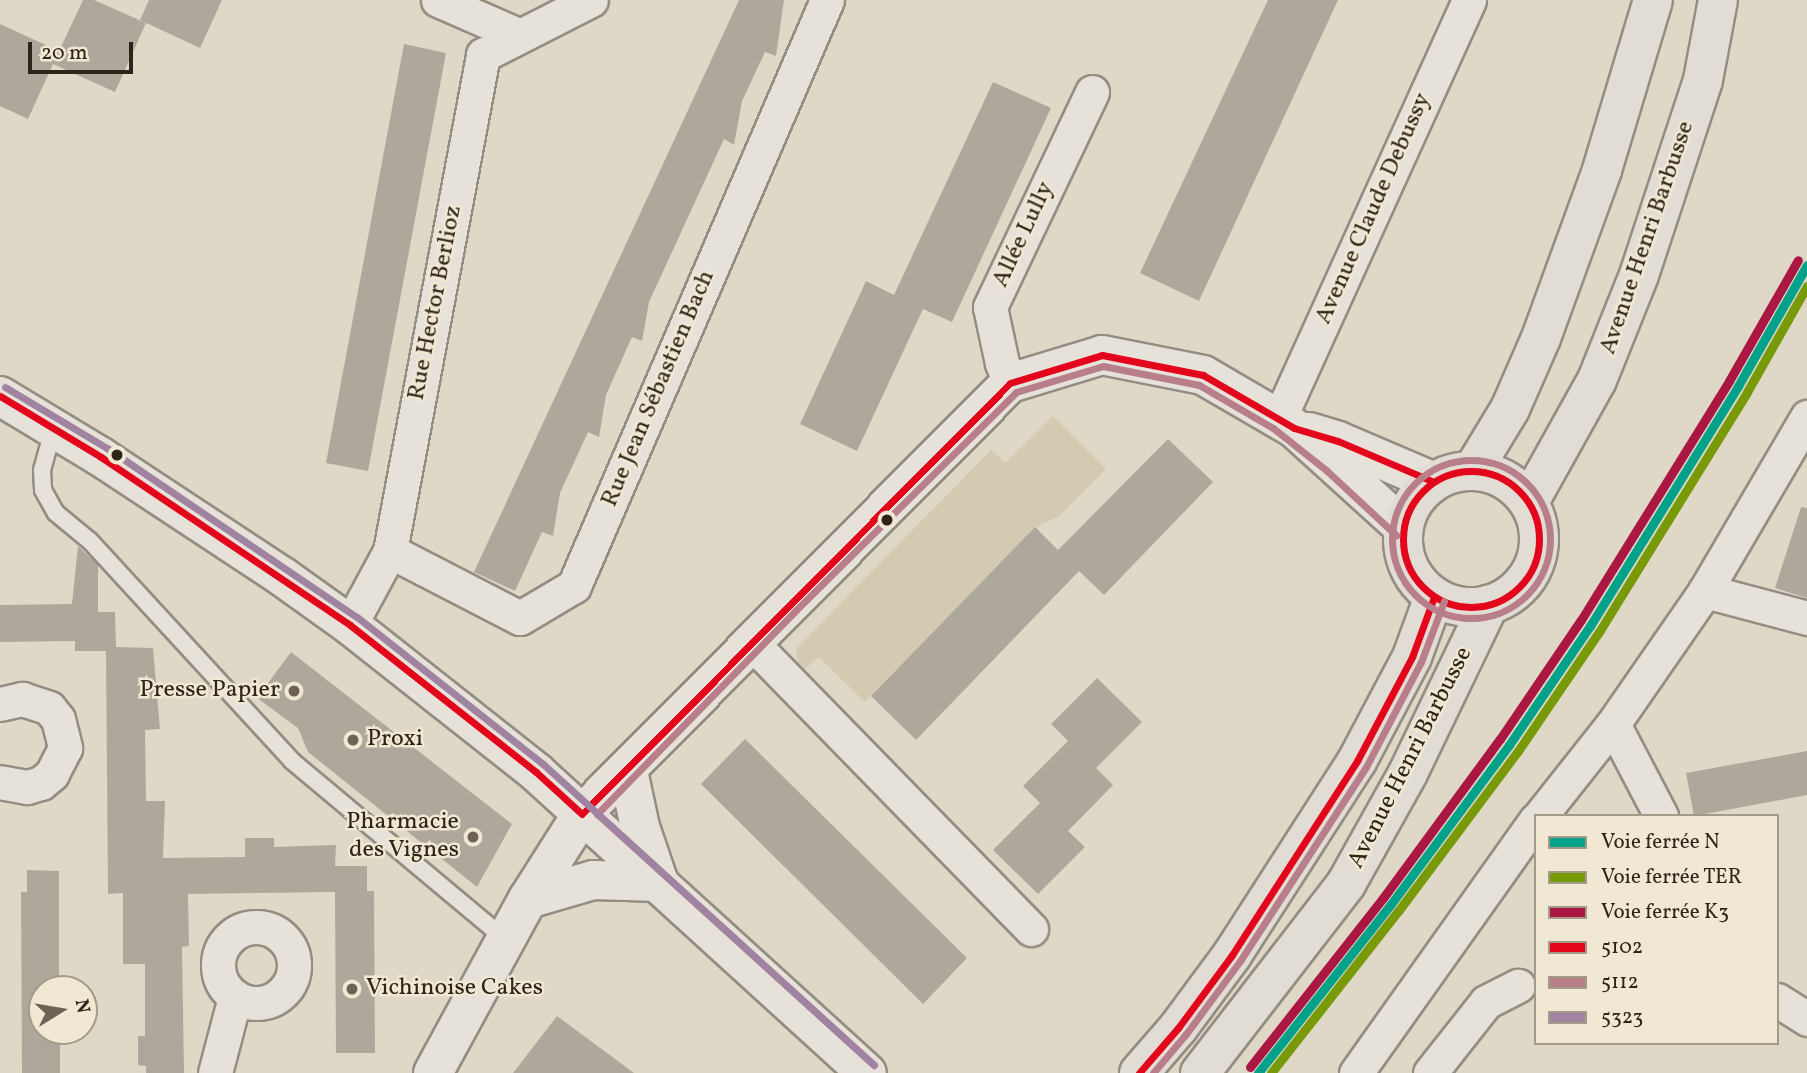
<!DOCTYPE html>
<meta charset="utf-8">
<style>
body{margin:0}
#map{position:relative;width:1807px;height:1073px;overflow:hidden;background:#e0d8c6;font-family:Vollkorn,serif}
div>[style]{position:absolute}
.green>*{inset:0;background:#d4c9b1}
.building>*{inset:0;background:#aea89c}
.roads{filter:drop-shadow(2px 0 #938d82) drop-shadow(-2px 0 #938d82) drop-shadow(0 2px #938d82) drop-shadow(0 -2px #938d82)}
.service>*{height:16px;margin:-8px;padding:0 8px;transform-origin:8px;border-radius:8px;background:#e6e2da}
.minor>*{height:33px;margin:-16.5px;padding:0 16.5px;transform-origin:16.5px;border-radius:16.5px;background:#e6e2da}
.minor>.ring{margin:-16.5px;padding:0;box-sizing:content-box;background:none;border:33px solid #e6e2da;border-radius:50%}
.tertiary>*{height:38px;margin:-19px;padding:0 19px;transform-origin:19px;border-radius:19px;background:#e6e2da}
.secondary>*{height:38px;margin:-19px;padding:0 19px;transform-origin:19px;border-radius:19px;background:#e6e2da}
.primary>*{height:38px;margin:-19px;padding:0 19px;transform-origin:19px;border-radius:19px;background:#e2ddd4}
.primary>.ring{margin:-19px;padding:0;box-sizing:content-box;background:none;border:38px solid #e2ddd4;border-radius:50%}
.bus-1>*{height:7px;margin:-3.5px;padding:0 3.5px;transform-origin:3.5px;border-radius:3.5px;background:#e3051b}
.bus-1>.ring{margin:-3.5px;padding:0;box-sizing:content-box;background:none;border:7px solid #e3051b;border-radius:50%}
.bus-2>*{height:7px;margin:-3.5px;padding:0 3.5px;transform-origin:3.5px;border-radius:3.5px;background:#b87e8a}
.bus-2>.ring{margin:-3.5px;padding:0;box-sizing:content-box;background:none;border:7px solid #b87e8a;border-radius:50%}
.bus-3>*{height:7px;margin:-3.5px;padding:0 3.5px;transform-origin:3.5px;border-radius:3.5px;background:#9f83a0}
.rail-1>*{height:9px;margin:-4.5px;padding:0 4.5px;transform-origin:4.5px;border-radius:4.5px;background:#02a189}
.rail-2>*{height:9px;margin:-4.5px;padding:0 4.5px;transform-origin:4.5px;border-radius:4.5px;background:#799a08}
.rail-3>*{height:9px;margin:-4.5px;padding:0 4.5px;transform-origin:4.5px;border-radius:4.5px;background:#aa1743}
.dots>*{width:19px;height:19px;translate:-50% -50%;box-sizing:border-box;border:4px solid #f1e8d3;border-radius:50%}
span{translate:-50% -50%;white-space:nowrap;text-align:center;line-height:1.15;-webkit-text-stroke:5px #f1e8d3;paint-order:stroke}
.street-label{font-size:24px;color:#2e241a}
.poi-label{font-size:24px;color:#2e241a}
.right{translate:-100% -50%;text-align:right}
.left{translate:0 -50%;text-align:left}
.legend{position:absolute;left:1534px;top:814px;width:245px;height:231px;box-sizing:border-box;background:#f1e8d3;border:2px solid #a39a89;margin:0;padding:9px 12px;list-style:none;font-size:21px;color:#2e241a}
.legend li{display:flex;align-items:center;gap:14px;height:35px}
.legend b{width:35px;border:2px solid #a39a89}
.north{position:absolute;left:28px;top:975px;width:70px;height:70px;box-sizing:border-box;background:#f1e8d3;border:2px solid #a39a89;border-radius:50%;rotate:79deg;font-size:19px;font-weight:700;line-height:28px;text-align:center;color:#2e241a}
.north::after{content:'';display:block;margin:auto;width:24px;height:32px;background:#6c6356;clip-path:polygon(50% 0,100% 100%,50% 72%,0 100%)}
.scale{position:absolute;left:28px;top:42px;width:105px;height:32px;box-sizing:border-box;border:4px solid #2e241a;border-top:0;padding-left:9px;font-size:21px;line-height:24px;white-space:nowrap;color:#2e241a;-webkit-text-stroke:5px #f1e8d3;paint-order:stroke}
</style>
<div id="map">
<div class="green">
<div style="clip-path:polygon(1053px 416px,1106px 469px,1058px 517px,1035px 527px,865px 702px,819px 657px,805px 669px,798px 662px,796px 649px,991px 450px,1005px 463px)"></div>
</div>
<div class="building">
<div style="clip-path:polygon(83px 0,94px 0,146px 23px,115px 92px,53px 64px,28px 119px,0 106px,0 24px,59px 51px,53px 64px)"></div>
<div style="clip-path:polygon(149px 0,222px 0,200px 48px,140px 20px)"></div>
<div style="clip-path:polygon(739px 0,784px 0,776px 56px,765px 52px,742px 101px,734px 145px,724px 139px,649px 302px,642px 341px,632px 337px,606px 395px,599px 437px,588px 432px,560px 493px,553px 536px,542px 532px,515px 591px,474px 572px)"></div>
<div style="clip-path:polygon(1268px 0,1338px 0,1199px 301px,1140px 273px)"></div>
<div style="clip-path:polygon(404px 44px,446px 53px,368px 471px,326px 463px)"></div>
<div style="clip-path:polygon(993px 82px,1051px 108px,952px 322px,923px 309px,857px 451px,800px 424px,866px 281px,894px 295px)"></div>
<div style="clip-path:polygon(1168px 439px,1213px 482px,1104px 595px,1079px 571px,916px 740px,871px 696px,1035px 527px,1058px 550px)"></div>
<div style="clip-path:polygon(1801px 507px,1807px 508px,1807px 598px,1775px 588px)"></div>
<div style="clip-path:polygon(78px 546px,98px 565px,98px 612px,115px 612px,116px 647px,153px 648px,160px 729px,145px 730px,146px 801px,165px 801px,163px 858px,245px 857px,245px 838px,274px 838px,274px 847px,336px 845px,335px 866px,367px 866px,367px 891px,374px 891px,375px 1053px,336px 1053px,335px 892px,188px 894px,189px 946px,182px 947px,184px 1073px,146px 1073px,146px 1066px,138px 1065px,138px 1036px,145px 1036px,145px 964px,123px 964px,123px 893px,108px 894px,106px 651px,75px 651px,75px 641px,0 642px,0 605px,72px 604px)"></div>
<div style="clip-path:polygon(291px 652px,512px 824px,477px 887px,308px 752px,298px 728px,257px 698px)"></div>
<div style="clip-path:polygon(1097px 678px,1142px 722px,1096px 768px,1113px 785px,1068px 831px,1085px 847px,1038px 894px,993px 850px,1040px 803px,1023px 786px,1068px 741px,1051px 724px)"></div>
<div style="clip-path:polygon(745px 739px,967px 958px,923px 1004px,701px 784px)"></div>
<div style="clip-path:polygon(1807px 751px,1807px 795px,1694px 816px,1686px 773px)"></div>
<div style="clip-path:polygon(27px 870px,59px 871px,59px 989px,42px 989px,42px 1031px,60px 1031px,60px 1073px,22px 1073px,21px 892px,27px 892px)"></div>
<div style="clip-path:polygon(557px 1016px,634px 1073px,513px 1073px)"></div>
</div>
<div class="roads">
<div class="service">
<div style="left:54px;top:427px;width:45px;rotate:105.6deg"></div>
<div style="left:42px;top:470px;width:20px;rotate:87deg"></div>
<div style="left:43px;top:490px;width:26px;rotate:61deg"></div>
<div style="left:56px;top:513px;width:44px;rotate:39.5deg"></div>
<div style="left:90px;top:541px;width:299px;rotate:47.4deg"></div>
<div style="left:292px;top:761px;width:278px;rotate:39.9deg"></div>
</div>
<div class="minor">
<div style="left:438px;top:0;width:87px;rotate:23.6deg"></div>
<div style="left:1010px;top:383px;width:22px;rotate:-112deg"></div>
<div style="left:1002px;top:363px;width:57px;rotate:-102.1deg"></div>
<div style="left:990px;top:307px;width:238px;rotate:-64.6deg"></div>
<div style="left:1279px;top:419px;width:460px;rotate:-65.6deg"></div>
<div style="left:390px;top:551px;width:146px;rotate:27.3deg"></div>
<div style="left:520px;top:618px;width:63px;rotate:-30.7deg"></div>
<div style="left:574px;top:586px;width:638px;rotate:-66.65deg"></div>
<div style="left:1705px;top:591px;width:106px;rotate:14.8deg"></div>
<div style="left:350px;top:625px;width:84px;rotate:-61.6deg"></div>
<div style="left:390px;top:551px;width:505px;rotate:-79.38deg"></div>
<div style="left:483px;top:55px;width:121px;rotate:-27deg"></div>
<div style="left:751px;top:642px;width:401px;rotate:45.7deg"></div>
<div style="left:0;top:704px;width:23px;rotate:-13deg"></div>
<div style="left:22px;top:699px;width:28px;rotate:18deg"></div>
<div style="left:49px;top:708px;width:14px;rotate:51deg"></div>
<div style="left:58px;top:719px;width:30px;rotate:76deg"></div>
<div style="left:65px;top:748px;width:29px;rotate:117deg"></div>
<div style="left:52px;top:774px;width:14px;rotate:141deg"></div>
<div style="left:41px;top:783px;width:15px;rotate:164deg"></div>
<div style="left:27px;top:787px;width:27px;rotate:-170deg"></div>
<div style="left:1613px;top:724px;width:104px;rotate:62.4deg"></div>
<div style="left:1540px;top:816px;width:117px;rotate:-51.6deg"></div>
<div style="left:1613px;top:724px;width:162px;rotate:-55.3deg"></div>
<div style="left:1705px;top:591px;width:202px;rotate:-59.6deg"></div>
<div class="ring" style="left:218px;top:927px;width:43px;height:43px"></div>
<div style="left:1777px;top:1000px;width:36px;rotate:32deg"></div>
<div style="left:215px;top:1073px;width:79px;rotate:-75.3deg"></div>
<div style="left:1356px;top:1073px;width:310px;rotate:-54.6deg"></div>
<div style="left:1430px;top:1073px;width:90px;rotate:-51.7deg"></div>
<div style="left:1486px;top:1002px;width:36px;rotate:-27deg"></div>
</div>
<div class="tertiary">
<div style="left:0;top:396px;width:118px;rotate:31.1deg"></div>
<div style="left:101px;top:457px;width:218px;rotate:33.4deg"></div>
<div style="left:283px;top:577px;width:82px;rotate:35.6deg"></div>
<div style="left:350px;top:625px;width:237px;rotate:38.3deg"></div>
<div style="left:536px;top:772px;width:62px;rotate:42.4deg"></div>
</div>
<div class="secondary">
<div style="left:1309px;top:432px;width:30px;rotate:17deg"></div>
<div style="left:1338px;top:441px;width:102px;rotate:23.1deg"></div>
<div style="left:628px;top:771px;width:57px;rotate:77.9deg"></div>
<div style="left:640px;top:827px;width:56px;rotate:71.2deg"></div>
<div style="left:582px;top:814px;width:385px;rotate:42.3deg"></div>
<div style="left:528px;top:899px;width:68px;rotate:-16.3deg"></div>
<div style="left:593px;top:880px;width:66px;rotate:1.7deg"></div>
<div style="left:433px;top:1073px;width:198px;rotate:-61.4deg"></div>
<div style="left:528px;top:899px;width:101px;rotate:-57.6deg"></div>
<div style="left:582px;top:814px;width:607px;rotate:-45.2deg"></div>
<div style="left:1010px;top:383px;width:96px;rotate:-16.9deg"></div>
<div style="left:1102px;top:355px;width:103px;rotate:11.2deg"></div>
<div style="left:1203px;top:375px;width:105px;rotate:30.2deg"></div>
<div style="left:1294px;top:428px;width:147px;rotate:42.2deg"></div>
</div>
<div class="primary">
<div style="left:1473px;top:470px;width:71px;rotate:-58.8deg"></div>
<div style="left:1510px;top:409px;width:77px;rotate:-66.4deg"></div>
<div style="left:1541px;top:338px;width:179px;rotate:-70deg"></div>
<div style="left:1602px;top:170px;width:177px;rotate:-73.3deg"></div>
<div class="ring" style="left:1403px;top:471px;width:98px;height:98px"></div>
<div style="left:1529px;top:502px;width:140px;rotate:-60.9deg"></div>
<div style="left:1597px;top:380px;width:113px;rotate:-68.2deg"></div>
<div style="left:1639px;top:275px;width:205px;rotate:-71.8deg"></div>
<div style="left:1703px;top:80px;width:81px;rotate:-79.4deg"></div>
<div style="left:1139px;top:1073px;width:60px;rotate:-49.1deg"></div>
<div style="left:1178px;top:1028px;width:91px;rotate:-53.5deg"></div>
<div style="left:1232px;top:955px;width:231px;rotate:-57.2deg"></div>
<div style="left:1357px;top:761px;width:118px;rotate:-62.1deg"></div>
<div style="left:1412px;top:657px;width:64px;rotate:-69.9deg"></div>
<div style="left:1200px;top:1073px;width:239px;rotate:-52.3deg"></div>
<div style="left:1346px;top:884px;width:127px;rotate:-60.8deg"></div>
<div style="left:1408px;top:773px;width:187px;rotate:-64.3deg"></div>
</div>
</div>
<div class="bus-1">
<div style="left:0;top:396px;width:118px;rotate:31.1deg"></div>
<div style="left:101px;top:457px;width:300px;rotate:34deg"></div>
<div style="left:350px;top:625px;width:237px;rotate:38.3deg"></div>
<div style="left:536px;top:772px;width:62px;rotate:42.4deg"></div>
<div class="ring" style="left:1403px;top:471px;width:129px;height:129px"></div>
<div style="left:582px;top:814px;width:607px;rotate:-45.2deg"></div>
<div style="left:1010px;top:383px;width:96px;rotate:-16.9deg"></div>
<div style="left:1102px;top:355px;width:103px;rotate:11.2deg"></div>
<div style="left:1203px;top:375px;width:105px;rotate:30.2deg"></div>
<div style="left:1294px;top:428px;width:46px;rotate:16.5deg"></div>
<div style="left:1338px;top:441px;width:102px;rotate:23.1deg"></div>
<div style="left:1139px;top:1073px;width:60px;rotate:-49.1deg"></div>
<div style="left:1178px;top:1028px;width:91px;rotate:-53.5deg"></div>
<div style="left:1232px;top:955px;width:231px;rotate:-57.2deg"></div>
<div style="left:1357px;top:761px;width:118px;rotate:-62.1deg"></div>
<div style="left:1412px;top:657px;width:64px;rotate:-69.9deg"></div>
</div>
<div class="bus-2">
<div class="ring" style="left:1392px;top:460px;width:151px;height:151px"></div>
<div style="left:874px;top:1065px;width:374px;rotate:-137.8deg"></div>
<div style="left:597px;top:814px;width:284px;rotate:-45.7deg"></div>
<div style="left:795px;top:611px;width:311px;rotate:-44.7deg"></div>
<div style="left:1016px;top:392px;width:91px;rotate:-16.6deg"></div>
<div style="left:1103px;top:366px;width:98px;rotate:11.2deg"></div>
<div style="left:1199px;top:385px;width:86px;rotate:30.2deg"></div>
<div style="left:1273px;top:428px;width:68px;rotate:38.4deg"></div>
<div style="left:1326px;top:470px;width:96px;rotate:42.9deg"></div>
<div style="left:1153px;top:1073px;width:51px;rotate:-49.8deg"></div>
<div style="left:1186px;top:1034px;width:91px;rotate:-53.5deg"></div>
<div style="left:1240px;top:961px;width:231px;rotate:-57deg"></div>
<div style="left:1366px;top:767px;width:119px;rotate:-62.4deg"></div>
<div style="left:1421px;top:662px;width:65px;rotate:-69.3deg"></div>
</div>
<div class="bus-3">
<div style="left:5px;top:387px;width:119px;rotate:30.9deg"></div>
<div style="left:107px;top:448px;width:302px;rotate:34.1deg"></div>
<div style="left:357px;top:617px;width:237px;rotate:38.3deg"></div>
<div style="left:543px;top:764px;width:447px;rotate:42.3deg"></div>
</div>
<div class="rail-1">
<div style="left:1258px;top:1073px;width:215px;rotate:-51.8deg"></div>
<div style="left:1391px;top:904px;width:198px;rotate:-53.4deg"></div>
<div style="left:1509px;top:745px;width:144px;rotate:-55.8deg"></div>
<div style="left:1590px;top:626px;width:282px;rotate:-58.3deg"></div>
<div style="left:1738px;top:386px;width:139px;rotate:-60.3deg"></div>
</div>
<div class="rail-2">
<div style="left:1271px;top:1073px;width:207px;rotate:-51.9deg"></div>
<div style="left:1399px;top:910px;width:199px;rotate:-53.2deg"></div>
<div style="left:1518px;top:751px;width:144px;rotate:-55.8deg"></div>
<div style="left:1599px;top:632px;width:282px;rotate:-58.3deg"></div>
<div style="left:1747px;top:392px;width:122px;rotate:-60.5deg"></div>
</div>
<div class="rail-3">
<div style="left:1250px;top:1067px;width:215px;rotate:-51.8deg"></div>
<div style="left:1383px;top:898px;width:197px;rotate:-53.7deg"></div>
<div style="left:1500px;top:739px;width:144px;rotate:-55.8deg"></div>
<div style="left:1581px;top:620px;width:281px;rotate:-58.2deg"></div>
<div style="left:1729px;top:381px;width:139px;rotate:-60.3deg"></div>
</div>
<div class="dots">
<div style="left:117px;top:455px;background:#2e241a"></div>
<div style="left:887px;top:520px;background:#2e241a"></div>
<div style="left:294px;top:691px;background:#6c6356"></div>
<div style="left:353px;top:740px;background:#6c6356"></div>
<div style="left:473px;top:837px;background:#6c6356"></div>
<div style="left:352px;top:989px;background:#6c6356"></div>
</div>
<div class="street-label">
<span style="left:1374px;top:209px;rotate:-66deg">Avenue Claude Debussy</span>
<span style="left:1024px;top:235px;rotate:-65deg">Allée Lully</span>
<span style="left:1648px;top:238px;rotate:-71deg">Avenue Henri Barbusse</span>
<span style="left:436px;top:303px;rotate:-79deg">Rue Hector Berlioz</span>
<span style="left:659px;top:389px;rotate:-67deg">Rue Jean Sébastien Bach</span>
<span style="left:1411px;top:758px;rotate:-63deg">Avenue Henri Barbusse</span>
</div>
<div class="poi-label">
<span class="right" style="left:280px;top:691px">Presse Papier</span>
<span class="left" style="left:367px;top:740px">Proxi</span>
<span class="right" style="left:459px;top:837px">Pharmacie<br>des Vignes</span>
<span class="left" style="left:366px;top:989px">Vichinoise Cakes</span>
</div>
<ul class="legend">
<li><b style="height:9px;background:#02a189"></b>Voie ferrée N</li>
<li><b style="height:9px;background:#799a08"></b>Voie ferrée TER</li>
<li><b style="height:9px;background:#aa1743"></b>Voie ferrée K3</li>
<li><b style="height:9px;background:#e3051b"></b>5102</li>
<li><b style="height:9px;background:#b87e8a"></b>5112</li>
<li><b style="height:9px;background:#9f83a0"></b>5323</li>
</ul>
<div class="north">N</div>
<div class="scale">20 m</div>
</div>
